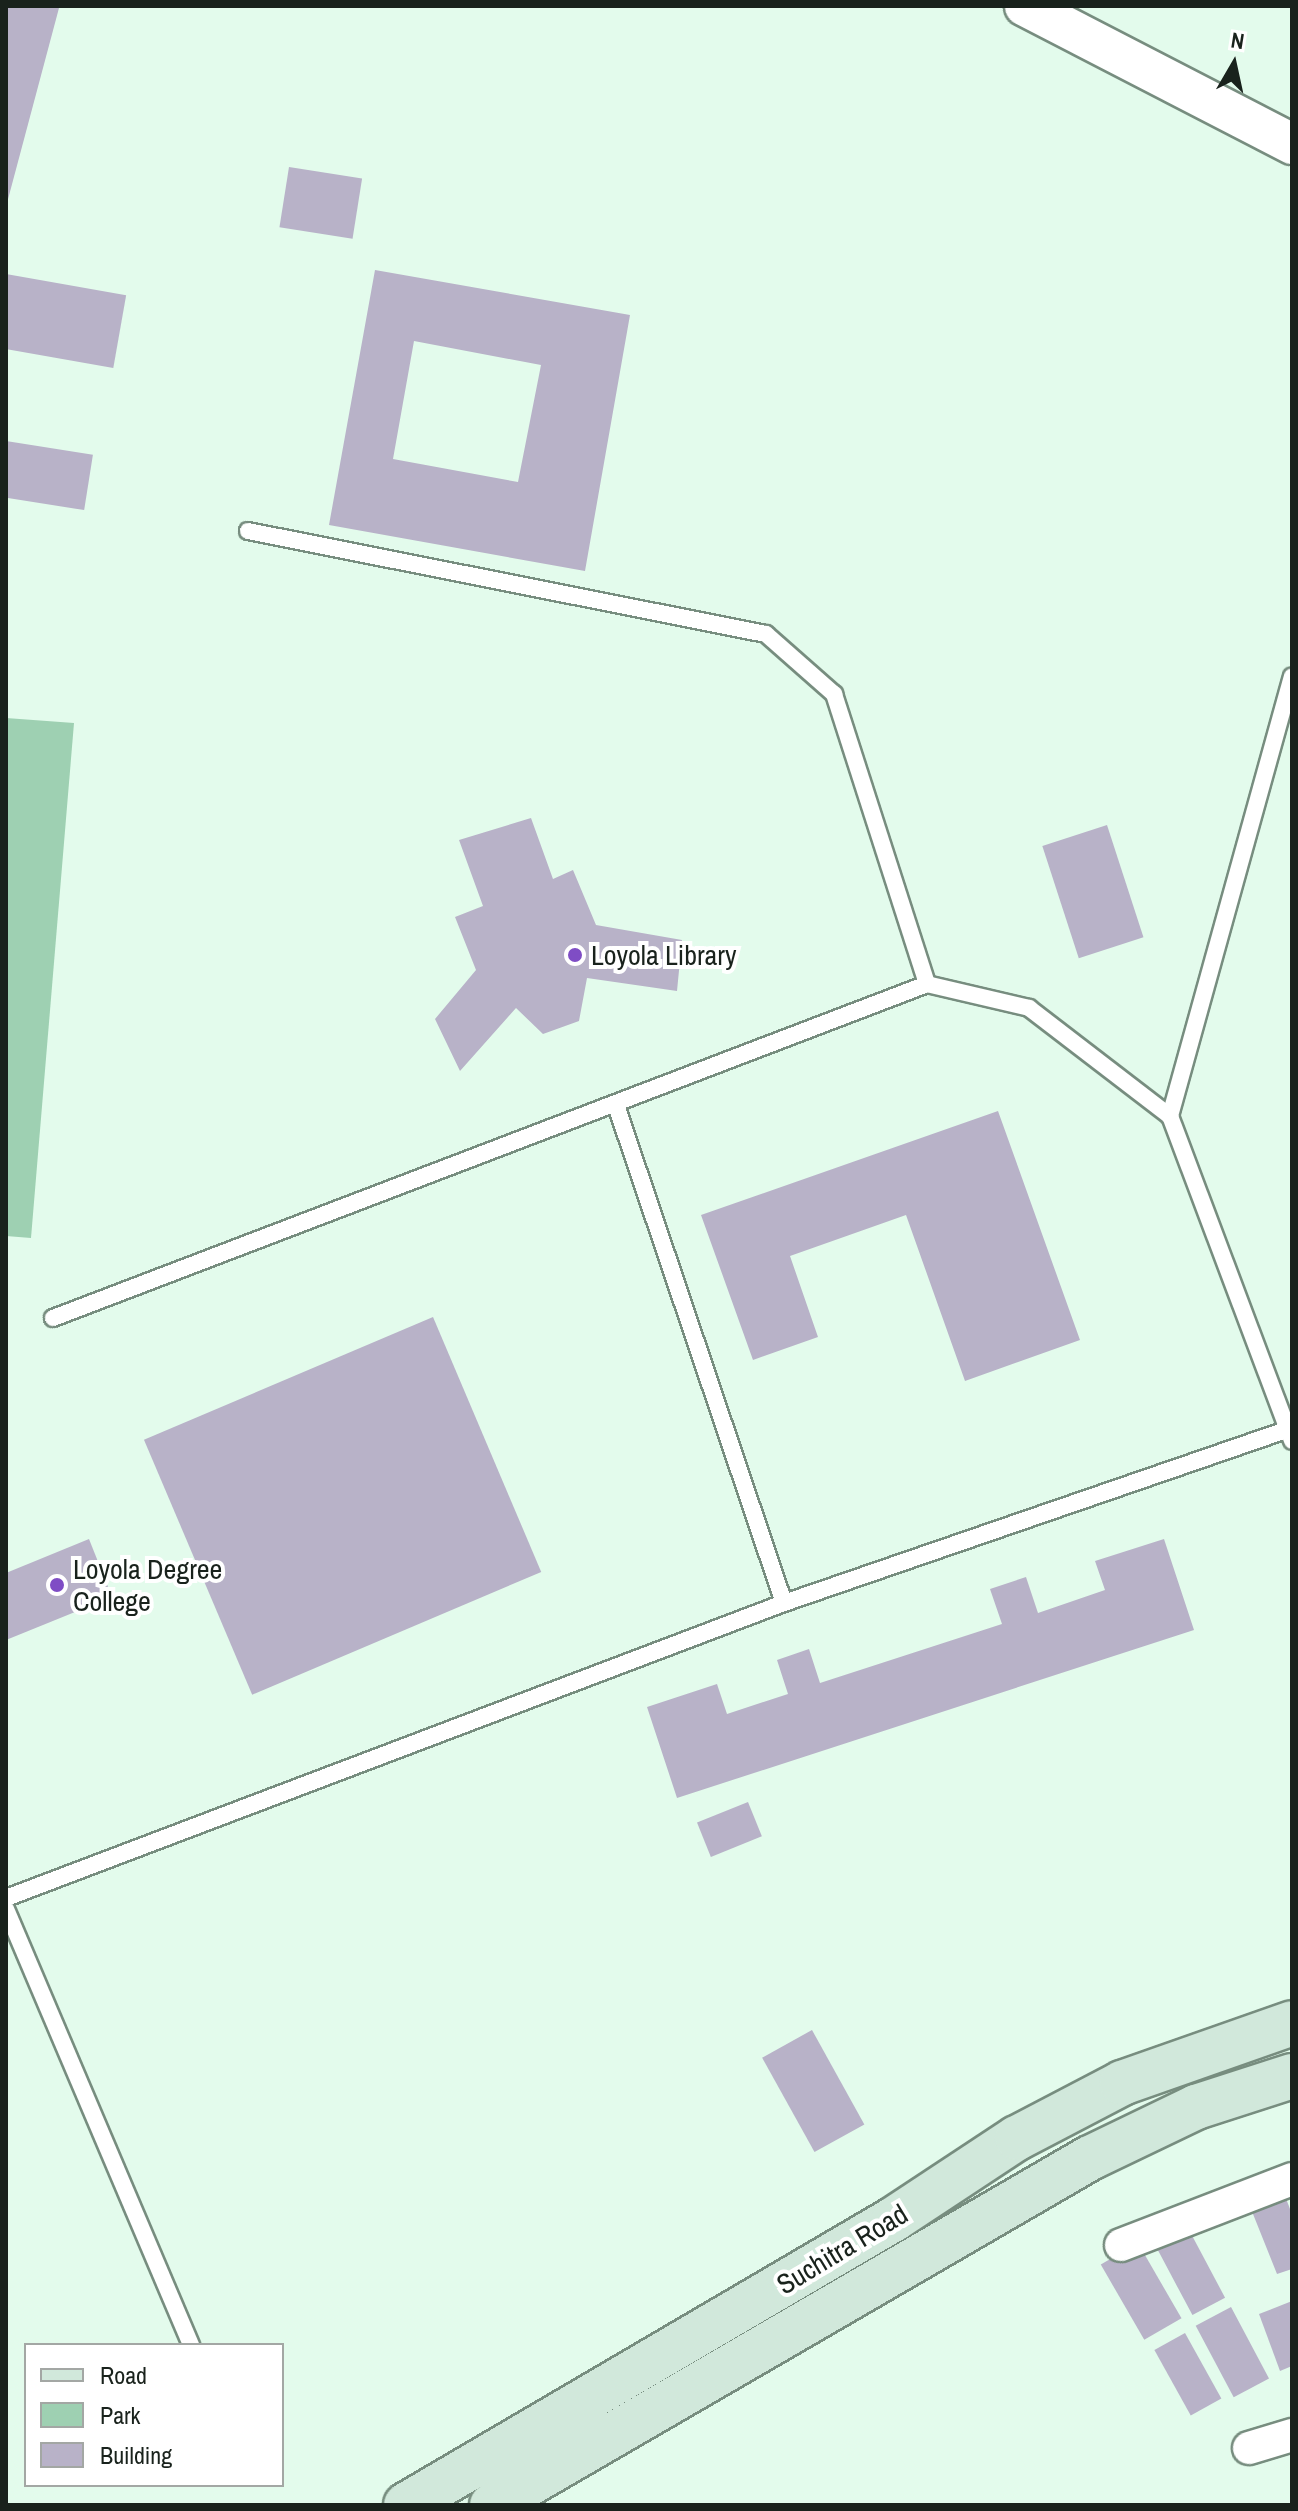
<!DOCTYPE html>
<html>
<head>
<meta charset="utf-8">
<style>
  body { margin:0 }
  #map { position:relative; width:1298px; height:2511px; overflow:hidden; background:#e3fbec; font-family:"Archivo Narrow",sans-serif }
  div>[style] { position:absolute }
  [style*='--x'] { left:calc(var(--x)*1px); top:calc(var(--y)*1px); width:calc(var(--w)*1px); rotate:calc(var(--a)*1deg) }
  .green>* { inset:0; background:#9ed0b2 }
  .building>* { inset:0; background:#b8b2c8; transform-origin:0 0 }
  .roads { filter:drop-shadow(2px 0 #778d7f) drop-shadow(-2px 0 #778d7f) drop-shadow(0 2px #778d7f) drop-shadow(0 -2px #778d7f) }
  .service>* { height:16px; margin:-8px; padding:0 8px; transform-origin:8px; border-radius:8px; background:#fff }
  .minor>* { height:32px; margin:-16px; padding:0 16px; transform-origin:16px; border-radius:16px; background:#fff }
  .tertiary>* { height:40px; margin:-20px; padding:0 20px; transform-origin:20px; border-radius:20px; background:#fff }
  .secondary>* { height:44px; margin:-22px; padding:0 22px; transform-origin:22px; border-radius:22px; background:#d1e8db }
  .dots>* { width:22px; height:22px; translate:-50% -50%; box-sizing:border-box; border:4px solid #fff; border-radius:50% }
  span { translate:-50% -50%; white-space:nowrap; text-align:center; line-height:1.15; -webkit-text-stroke:8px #fff; paint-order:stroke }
  .poi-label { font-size:28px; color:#19221c }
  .left { translate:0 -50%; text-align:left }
  .street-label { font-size:28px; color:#19221c }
  .frame { position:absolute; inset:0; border:8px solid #19221c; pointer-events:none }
  .legend { position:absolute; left:24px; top:2343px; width:260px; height:144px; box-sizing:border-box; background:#fff; border:2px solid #a3a7a4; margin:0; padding:10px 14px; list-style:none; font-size:24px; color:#19221c }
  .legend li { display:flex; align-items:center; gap:16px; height:40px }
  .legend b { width:40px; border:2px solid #a3a7a4 }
  .north { position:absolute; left:1194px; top:24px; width:80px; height:80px; -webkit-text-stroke:6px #fff; paint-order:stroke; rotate:9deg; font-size:22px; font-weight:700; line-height:32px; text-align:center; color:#19221c }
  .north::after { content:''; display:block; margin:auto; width:28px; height:36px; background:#19221c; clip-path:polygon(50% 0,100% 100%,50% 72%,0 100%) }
</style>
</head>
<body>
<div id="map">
  <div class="green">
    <i style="clip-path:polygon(6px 718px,74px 723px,31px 1238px,6px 1236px)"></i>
  </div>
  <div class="building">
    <i style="clip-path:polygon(6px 6px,59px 8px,7px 203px,6px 203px)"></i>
    <i style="left:289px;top:167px;width:74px;height:61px;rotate:9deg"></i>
    <i style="clip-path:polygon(evenodd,375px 270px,630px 315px,585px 571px,329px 525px,375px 270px,414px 341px,541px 365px,518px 482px,393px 459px,414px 341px)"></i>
    <i style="left:6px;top:274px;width:122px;height:74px;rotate:10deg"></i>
    <i style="left:6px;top:441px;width:88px;height:56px;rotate:9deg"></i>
    <i style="clip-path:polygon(531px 818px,553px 879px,573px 870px,596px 925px,682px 940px,677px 991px,587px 978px,579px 1021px,543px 1034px,516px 1008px,460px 1071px,435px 1019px,476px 970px,455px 917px,483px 906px,459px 840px)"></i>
    <i style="left:1107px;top:825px;width:118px;height:68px;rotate:72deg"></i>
    <i style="clip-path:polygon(998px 1111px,1080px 1340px,965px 1381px,906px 1215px,790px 1256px,818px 1337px,753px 1360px,701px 1215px)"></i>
    <i style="left:433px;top:1317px;width:277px;height:314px;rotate:67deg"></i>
    <i style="clip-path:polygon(89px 1539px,112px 1597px,6px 1640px,6px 1573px)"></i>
    <i style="clip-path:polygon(1164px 1539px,1194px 1630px,677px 1798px,647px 1707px,717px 1684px,727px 1714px,788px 1694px,777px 1660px,809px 1649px,820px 1683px,1002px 1624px,990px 1589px,1026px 1577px,1038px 1613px,1105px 1590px,1095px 1561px)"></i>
    <i style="left:748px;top:1802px;width:37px;height:55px;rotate:68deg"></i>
    <i style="left:812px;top:2030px;width:108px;height:57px;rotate:61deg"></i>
    <i style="clip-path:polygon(1283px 2191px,1292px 2214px,1292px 2269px,1277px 2274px,1249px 2204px)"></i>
    <i style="left:1188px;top:2228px;width:79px;height:37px;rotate:62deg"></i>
    <i style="left:1138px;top:2243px;width:87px;height:43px;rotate:60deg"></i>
    <i style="clip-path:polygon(1292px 2301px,1292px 2366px,1280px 2371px,1259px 2314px)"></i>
    <i style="left:1231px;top:2307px;width:81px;height:40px;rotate:62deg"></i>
    <i style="left:1185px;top:2333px;width:75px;height:35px;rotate:61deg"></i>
  </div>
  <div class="roads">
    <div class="service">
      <i style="--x:248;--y:531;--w:528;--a:11.25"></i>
      <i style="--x:766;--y:634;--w:91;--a:41.4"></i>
      <i style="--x:834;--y:694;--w:305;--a:72.2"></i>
      <i style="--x:617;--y:1108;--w:522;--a:71.36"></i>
      <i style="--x:1170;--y:1116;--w:456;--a:-74.5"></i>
      <i style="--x:53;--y:1318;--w:936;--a:-20.91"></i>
      <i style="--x:927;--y:984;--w:105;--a:13.2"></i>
      <i style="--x:1029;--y:1008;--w:178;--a:37.5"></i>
      <i style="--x:1170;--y:1116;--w:347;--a:69.4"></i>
      <i style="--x:6;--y:1898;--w:832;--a:-20.77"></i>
      <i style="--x:784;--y:1603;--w:537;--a:-19.01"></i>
      <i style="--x:6;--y:1909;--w:474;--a:67"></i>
    </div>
    <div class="minor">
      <i style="--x:1121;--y:2245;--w:183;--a:-21.1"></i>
      <i style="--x:1249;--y:2448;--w:45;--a:-16.8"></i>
    </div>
    <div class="tertiary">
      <i style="--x:1025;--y:6;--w:301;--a:27.3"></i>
    </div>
    <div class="secondary">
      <i style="--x:406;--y:2505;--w:566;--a:-30.37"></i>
      <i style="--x:894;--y:2219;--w:147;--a:-33.4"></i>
      <i style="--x:1017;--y:2138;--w:119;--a:-27.6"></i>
      <i style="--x:1122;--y:2083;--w:180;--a:-19.4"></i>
      <i style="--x:492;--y:2505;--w:691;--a:-30.13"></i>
      <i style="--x:1090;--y:2158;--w:118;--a:-25.7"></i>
      <i style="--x:1196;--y:2107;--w:101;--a:-17.9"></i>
    </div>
  </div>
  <div class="dots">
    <i style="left:575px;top:955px;background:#7f4dc5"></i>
    <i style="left:57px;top:1585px;background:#7f4dc5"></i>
  </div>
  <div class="poi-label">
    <span class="left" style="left:591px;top:955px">Loyola Library</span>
    <span class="left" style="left:73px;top:1585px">Loyola Degree<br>College</span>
  </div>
  <div class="street-label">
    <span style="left:842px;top:2249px;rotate:-31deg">Suchitra Road</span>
  </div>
  <div class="frame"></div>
  <ul class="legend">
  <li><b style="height:10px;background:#d1e8db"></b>Road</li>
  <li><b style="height:22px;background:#9ed0b2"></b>Park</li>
  <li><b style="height:22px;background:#b8b2c8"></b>Building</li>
  </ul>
  <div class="north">N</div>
</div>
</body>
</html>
